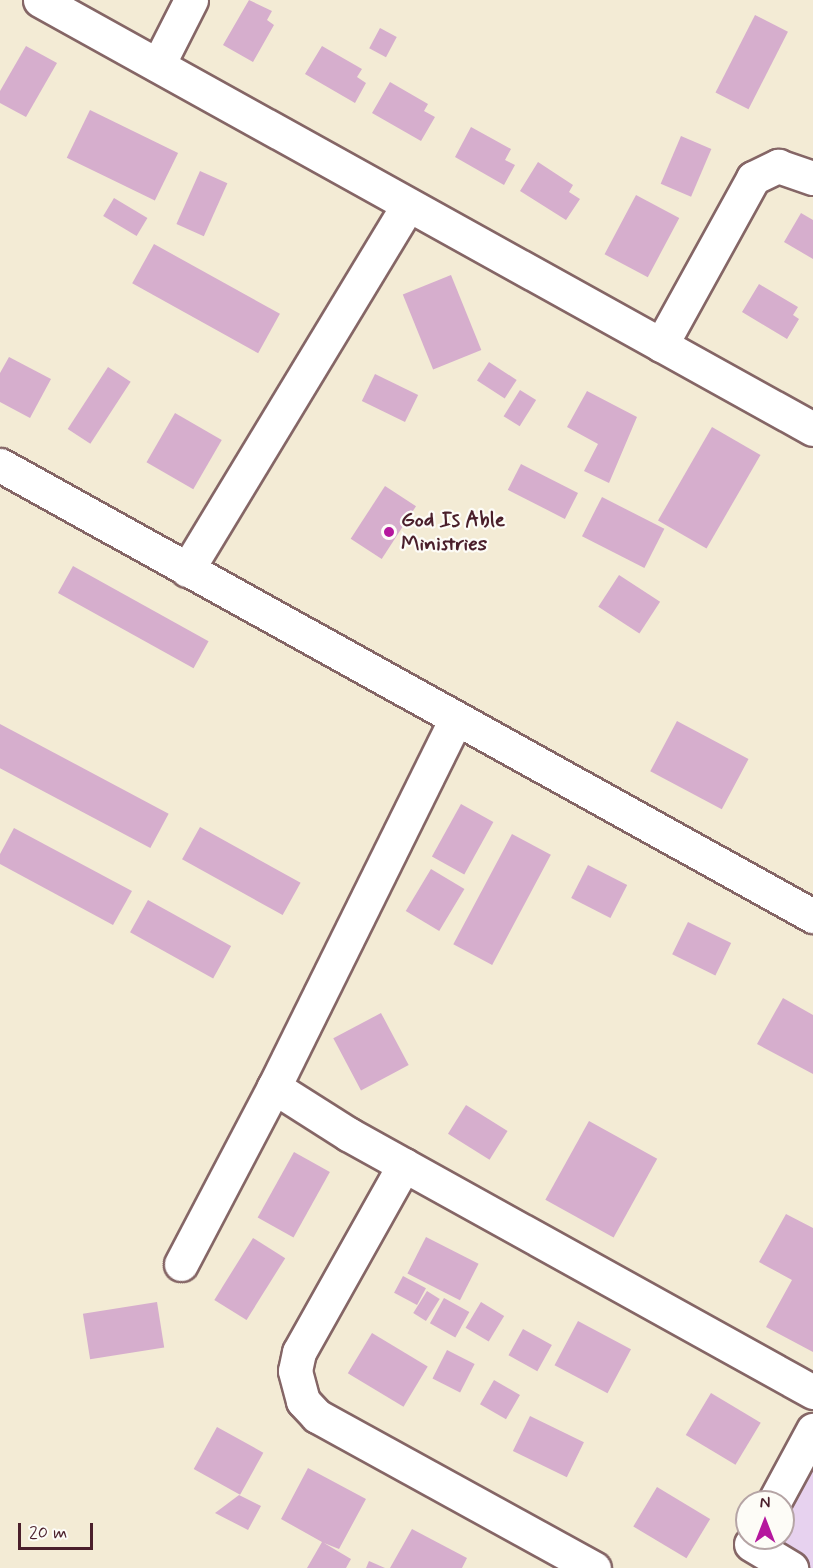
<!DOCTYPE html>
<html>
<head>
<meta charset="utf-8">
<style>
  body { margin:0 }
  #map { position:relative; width:813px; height:1568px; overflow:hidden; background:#f3ebd5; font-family:Mynerve,sans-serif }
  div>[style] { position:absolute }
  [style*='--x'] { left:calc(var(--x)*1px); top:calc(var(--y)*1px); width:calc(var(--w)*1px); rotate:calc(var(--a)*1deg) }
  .built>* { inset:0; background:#e7d2ef }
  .building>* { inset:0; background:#d6aecd; transform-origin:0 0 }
  .roads { filter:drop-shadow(2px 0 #856666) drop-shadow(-2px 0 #856666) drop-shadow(0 2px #856666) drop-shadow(0 -2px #856666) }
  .minor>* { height:33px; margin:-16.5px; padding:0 16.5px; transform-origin:16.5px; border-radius:16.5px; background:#fff }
  .dots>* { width:16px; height:16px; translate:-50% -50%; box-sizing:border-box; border:3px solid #fdfcf7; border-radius:50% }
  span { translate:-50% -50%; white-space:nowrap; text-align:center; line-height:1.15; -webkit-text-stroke:4.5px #fdfcf7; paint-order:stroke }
  .poi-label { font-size:21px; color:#4a1f2b; font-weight:700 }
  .left { translate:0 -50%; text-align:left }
  .north { position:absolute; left:735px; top:1490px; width:60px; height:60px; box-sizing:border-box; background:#fdfcf7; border:2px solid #b5a4a5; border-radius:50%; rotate:0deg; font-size:16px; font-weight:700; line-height:24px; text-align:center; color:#4a1f2b }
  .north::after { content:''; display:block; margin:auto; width:21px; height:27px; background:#b5179e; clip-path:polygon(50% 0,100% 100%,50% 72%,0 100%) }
  .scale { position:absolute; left:18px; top:1523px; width:75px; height:27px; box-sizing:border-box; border:3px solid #4a1f2b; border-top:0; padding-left:8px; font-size:18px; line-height:21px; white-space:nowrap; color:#4a1f2b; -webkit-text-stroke:4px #fdfcf7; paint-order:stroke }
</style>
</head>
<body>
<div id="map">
  <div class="built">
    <i style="clip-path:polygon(813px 1430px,813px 1568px,791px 1568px,754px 1538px,783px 1538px,783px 1502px)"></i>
  </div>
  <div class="building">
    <i style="clip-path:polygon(249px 0,272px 11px,267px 20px,274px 25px,253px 62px,223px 45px)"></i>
    <i style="left:755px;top:15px;width:37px;height:87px;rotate:27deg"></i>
    <i style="left:380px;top:28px;width:19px;height:23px;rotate:28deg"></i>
    <i style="clip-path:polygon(26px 46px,57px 63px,26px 117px,0 103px,0 91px)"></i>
    <i style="clip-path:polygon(322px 46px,362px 69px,357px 77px,366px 83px,355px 103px,305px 74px)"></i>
    <i style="clip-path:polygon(390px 82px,428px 104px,424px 111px,435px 117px,421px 141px,372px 113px)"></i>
    <i style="left:90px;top:110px;width:98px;height:53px;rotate:26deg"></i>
    <i style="clip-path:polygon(471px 127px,511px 149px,505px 160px,515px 165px,504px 185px,455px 157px)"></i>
    <i style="left:681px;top:136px;width:33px;height:52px;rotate:23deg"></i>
    <i style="clip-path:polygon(538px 162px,573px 185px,569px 192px,580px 199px,566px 220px,520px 191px)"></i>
    <i style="left:200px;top:171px;width:30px;height:58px;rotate:24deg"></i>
    <i style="left:636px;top:195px;width:49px;height:67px;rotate:28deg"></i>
    <i style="left:114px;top:198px;width:39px;height:21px;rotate:31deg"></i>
    <i style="clip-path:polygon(801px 213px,813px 220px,813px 259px,784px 242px)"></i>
    <i style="left:154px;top:244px;width:144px;height:45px;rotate:29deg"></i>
    <i style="left:451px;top:275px;width:81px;height:52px;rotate:68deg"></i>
    <i style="clip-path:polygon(759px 284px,798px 307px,793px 315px,799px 319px,787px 339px,742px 312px)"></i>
    <i style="clip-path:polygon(9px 357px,51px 379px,30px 418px,0 402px,0 373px)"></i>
    <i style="left:489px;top:362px;width:33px;height:22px;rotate:33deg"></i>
    <i style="left:108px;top:367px;width:27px;height:74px;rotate:33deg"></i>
    <i style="left:375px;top:374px;width:48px;height:30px;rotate:26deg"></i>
    <i style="left:520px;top:390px;width:19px;height:31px;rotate:32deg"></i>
    <i style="clip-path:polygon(587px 391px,637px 417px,609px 483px,584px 471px,598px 444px,567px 427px)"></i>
    <i style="left:175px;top:413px;width:54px;height:57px;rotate:30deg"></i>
    <i style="left:712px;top:427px;width:56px;height:108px;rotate:30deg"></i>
    <i style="left:521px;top:464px;width:64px;height:29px;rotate:27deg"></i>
    <i style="left:385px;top:486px;width:37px;height:63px;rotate:33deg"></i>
    <i style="left:602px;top:497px;width:70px;height:44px;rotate:27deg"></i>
    <i style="left:73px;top:566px;width:155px;height:31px;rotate:29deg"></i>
    <i style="left:619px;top:575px;width:49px;height:38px;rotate:33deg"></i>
    <i style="left:677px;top:721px;width:81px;height:57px;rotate:28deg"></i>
    <i style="left:0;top:724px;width:191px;height:39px;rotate:28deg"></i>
    <i style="left:461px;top:804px;width:37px;height:60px;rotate:29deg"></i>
    <i style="left:200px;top:827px;width:115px;height:37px;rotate:29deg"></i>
    <i style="clip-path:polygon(14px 828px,132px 891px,113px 925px,0 864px,0 854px)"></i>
    <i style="left:512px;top:834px;width:44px;height:125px;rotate:28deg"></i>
    <i style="left:588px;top:865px;width:44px;height:37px;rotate:27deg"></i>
    <i style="left:431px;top:869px;width:39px;height:49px;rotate:31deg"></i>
    <i style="left:148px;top:900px;width:95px;height:37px;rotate:29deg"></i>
    <i style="left:688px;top:922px;width:48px;height:36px;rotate:26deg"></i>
    <i style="clip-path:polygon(783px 998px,813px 1015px,813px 1074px,757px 1044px)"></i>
    <i style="left:381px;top:1013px;width:59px;height:54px;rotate:62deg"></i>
    <i style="left:466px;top:1105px;width:49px;height:34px;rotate:32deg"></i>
    <i style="left:589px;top:1121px;width:78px;height:90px;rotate:29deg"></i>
    <i style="left:294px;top:1152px;width:41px;height:75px;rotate:29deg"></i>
    <i style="clip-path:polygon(786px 1214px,813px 1228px,813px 1352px,766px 1327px,792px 1280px,759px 1262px)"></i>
    <i style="left:426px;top:1237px;width:59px;height:41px;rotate:27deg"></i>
    <i style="left:253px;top:1238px;width:38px;height:73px;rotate:32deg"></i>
    <i style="left:403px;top:1276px;width:26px;height:19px;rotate:28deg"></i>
    <i style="left:427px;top:1291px;width:15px;height:26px;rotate:32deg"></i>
    <i style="left:444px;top:1298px;width:29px;height:29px;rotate:29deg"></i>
    <i style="left:157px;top:1302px;width:46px;height:75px;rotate:81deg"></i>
    <i style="left:481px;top:1302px;width:27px;height:30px;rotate:31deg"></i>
    <i style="left:578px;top:1321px;width:60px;height:50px;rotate:28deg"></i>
    <i style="left:523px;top:1329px;width:33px;height:30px;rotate:29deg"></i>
    <i style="left:372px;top:1333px;width:65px;height:47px;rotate:31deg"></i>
    <i style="left:447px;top:1350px;width:31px;height:32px;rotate:27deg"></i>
    <i style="left:494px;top:1380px;width:30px;height:28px;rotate:30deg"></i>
    <i style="left:711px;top:1393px;width:58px;height:49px;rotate:31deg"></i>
    <i style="left:530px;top:1416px;width:60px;height:39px;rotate:26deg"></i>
    <i style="left:217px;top:1427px;width:53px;height:48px;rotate:29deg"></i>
    <i style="clip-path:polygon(308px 1468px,366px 1499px,339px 1549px,324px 1543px,351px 1559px,346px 1568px,307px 1568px,322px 1542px,281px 1519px)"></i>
    <i style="left:657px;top:1487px;width:62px;height:46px;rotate:31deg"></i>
    <i style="clip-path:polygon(239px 1495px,261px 1506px,248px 1530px,215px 1513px)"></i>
    <i style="clip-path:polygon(412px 1529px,467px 1558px,462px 1568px,390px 1568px)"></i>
    <i style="clip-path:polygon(369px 1561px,385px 1568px,366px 1568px)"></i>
  </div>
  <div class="roads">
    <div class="minor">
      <i style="--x:40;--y:0;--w:884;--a:29.03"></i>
      <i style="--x:158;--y:65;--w:73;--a:-63.1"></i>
      <i style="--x:661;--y:345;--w:191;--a:-61.1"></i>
      <i style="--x:753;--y:178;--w:28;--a:-26"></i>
      <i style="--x:778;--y:166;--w:37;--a:19"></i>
      <i style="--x:0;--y:465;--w:930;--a:29.02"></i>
      <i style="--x:187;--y:570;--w:424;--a:-58.8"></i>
      <i style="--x:274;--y:1087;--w:88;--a:32.4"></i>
      <i style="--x:348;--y:1134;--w:532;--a:29.02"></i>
      <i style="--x:404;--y:1165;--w:214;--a:119.3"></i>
      <i style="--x:299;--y:1352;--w:19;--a:102"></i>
      <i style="--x:295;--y:1371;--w:31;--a:75"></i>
      <i style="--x:303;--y:1401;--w:21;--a:47"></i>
      <i style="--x:317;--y:1416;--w:316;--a:28.8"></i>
      <i style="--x:181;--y:1264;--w:200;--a:-62.3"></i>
      <i style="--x:274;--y:1087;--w:409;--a:-63.7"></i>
      <i style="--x:774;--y:1502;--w:82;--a:-61.6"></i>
      <i style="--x:751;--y:1544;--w:47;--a:31"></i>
    </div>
  </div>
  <div class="dots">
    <i style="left:389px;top:532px;background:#b5179e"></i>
  </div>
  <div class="poi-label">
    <span class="left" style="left:401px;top:532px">God Is Able<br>Ministries</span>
  </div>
  <div class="north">N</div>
  <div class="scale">20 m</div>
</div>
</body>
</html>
